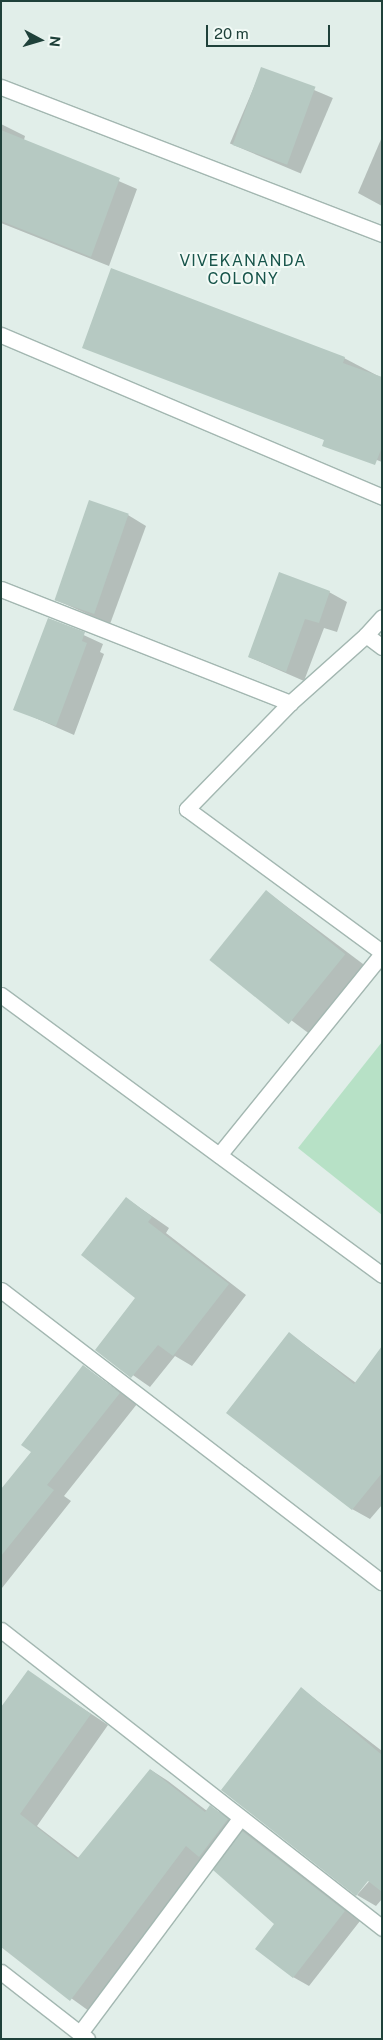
<!DOCTYPE html>
<html>
<head>
<meta charset="utf-8">
<style>
  body { margin:0 }
  #map { position:relative; width:383px; height:2040px; overflow:hidden; background:#e1eee9; font-family:"Public Sans",sans-serif }
  div>[style] { position:absolute }
  [style*='--x'] { left:calc(var(--x)*1px); top:calc(var(--y)*1px); width:calc(var(--w)*1px); rotate:calc(var(--a)*1deg) }
  .green>* { inset:0; background:#b7e1c6 }
  .shadow>* { inset:0; background:#0003; transform-origin:0 0 }
  .building>* { inset:0; background:#b6c9c2; transform-origin:0 0 }
  .roads { filter:drop-shadow(1px 0 #a3b7b1) drop-shadow(-1px 0 #a3b7b1) drop-shadow(0 1px #a3b7b1) drop-shadow(0 -1px #a3b7b1) }
  .minor>* { height:15px; margin:-7.5px; padding:0 7.5px; transform-origin:7.5px; border-radius:7.5px; background:#fff }
  span { translate:-50% -50%; white-space:nowrap; text-align:center; line-height:1.15; -webkit-text-stroke:4px #f2faf6; paint-order:stroke }
  .neighbourhood-label { font-size:16px; color:#18554b; letter-spacing:1px }
  .frame { position:absolute; inset:0; border:2px solid #1f413a; pointer-events:none }
  .north { position:absolute; left:15px; top:15px; width:50px; height:50px; -webkit-text-stroke:4px #f2faf6; paint-order:stroke; rotate:96deg; font-size:14px; font-weight:700; line-height:20px; text-align:center; color:#1f413a }
  .north::after { content:''; display:block; margin:auto; width:18px; height:22px; background:#1f413a; clip-path:polygon(50% 0,100% 100%,50% 72%,0 100%) }
  .scale { position:absolute; left:206px; top:25px; width:124px; height:22px; box-sizing:border-box; border:2px solid #1f413a; border-top:0; padding-left:6px; font-size:15px; line-height:18px; white-space:nowrap; color:#1f413a; -webkit-text-stroke:4px #f2faf6; paint-order:stroke }
</style>
</head>
<body>
<div id="map">
  <div class="green">
    <i style="clip-path:polygon(382px 1042px,382px 1215px,298px 1148px)"></i>
  </div>
  <div class="shadow">
    <i style="left:262px;top:68px;width:77px;height:82px;rotate:23deg"></i>
    <i style="clip-path:polygon(1px 124px,25px 136px,24px 140px,137px 189px,109px 266px,1px 223px)"></i>
    <i style="clip-path:polygon(382px 137px,382px 206px,358px 193px)"></i>
    <i style="clip-path:polygon(84px 347px,344px 358px,382px 378px,382px 462px)"></i>
    <i style="clip-path:polygon(128px 515px,146px 526px,110px 624px,56px 600px)"></i>
    <i style="clip-path:polygon(329px 592px,347px 602px,337px 632px,324px 628px,304px 681px,249px 657px)"></i>
    <i style="clip-path:polygon(49px 619px,103px 644px,100px 652px,104px 654px,74px 735px,15px 709px)"></i>
    <i style="left:266px;top:891px;width:126px;height:88px;rotate:37deg"></i>
    <i style="clip-path:polygon(126px 1198px,169px 1228px,166px 1233px,246px 1295px,192px 1366px,175px 1356px,150px 1387px,97px 1350px,136px 1298px)"></i>
    <i style="clip-path:polygon(289px 1333px,356px 1383px,382px 1348px,382px 1505px,370px 1519px,352px 1509px)"></i>
    <i style="clip-path:polygon(84px 1367px,137px 1404px,64px 1496px,71px 1501px,2px 1588px,1px 1491px,32px 1452px)"></i>
    <i style="clip-path:polygon(28px 1672px,108px 1725px,37px 1826px,80px 1859px,151px 1770px,168px 1781px,207px 1811px,210px 1807px,228px 1817px,360px 1921px,309px 1986px,293px 1977px,276px 1923px,203px 1858px,89px 2011px,28px 1967px,1px 1932px)"></i>
    <i style="clip-path:polygon(302px 1689px,382px 1751px,382px 1899px,376px 1906px,357px 1895px,373px 1877px)"></i>
  </div>
  <div class="building">
    <i style="left:261px;top:67px;width:58px;height:83px;rotate:20deg"></i>
    <i style="clip-path:polygon(1px 130px,120px 178px,91px 257px,1px 221px)"></i>
    <i style="clip-path:polygon(111px 268px,345px 357px,343px 363px,382px 377px,382px 447px,375px 465px,322px 446px,324px 440px,82px 348px)"></i>
    <i style="left:89px;top:500px;width:42px;height:106px;rotate:19deg"></i>
    <i style="clip-path:polygon(279px 572px,330px 591px,319px 623px,305px 619px,286px 672px,248px 657px)"></i>
    <i style="clip-path:polygon(48px 618px,85px 632px,82px 641px,87px 643px,56px 726px,13px 710px)"></i>
    <i style="left:266px;top:890px;width:102px;height:90px;rotate:39deg"></i>
    <i style="clip-path:polygon(126px 1197px,152px 1217px,148px 1222px,229px 1284px,173px 1356px,158px 1345px,131px 1378px,95px 1350px,135px 1298px,81px 1255px)"></i>
    <i style="clip-path:polygon(289px 1332px,354px 1384px,382px 1346px,382px 1473px,352px 1510px,226px 1413px)"></i>
    <i style="clip-path:polygon(83px 1365px,120px 1393px,47px 1485px,54px 1490px,1px 1556px,1px 1489px,31px 1452px,21px 1445px)"></i>
    <i style="clip-path:polygon(28px 1670px,91px 1714px,20px 1814px,77px 1859px,150px 1769px,205px 1812px,210px 1805px,228px 1819px,199px 1857px,186px 1846px,70px 2001px,1px 1947px,1px 1707px)"></i>
    <i style="clip-path:polygon(301px 1687px,382px 1755px,382px 1892px,368px 1881px,356px 1896px,221px 1790px)"></i>
    <i style="clip-path:polygon(242px 1831px,345px 1911px,293px 1978px,255px 1949px,274px 1924px,213px 1870px)"></i>
  </div>
  <div class="roads">
    <div class="minor">
      <i style="--x:1;--y:87;--w:408;--a:21.1"></i>
      <i style="--x:1;--y:335;--w:414;--a:23"></i>
      <i style="--x:1;--y:589;--w:311;--a:21.5"></i>
      <i style="--x:290;--y:703;--w:102;--a:-41.8"></i>
      <i style="--x:366;--y:635;--w:20;--a:37"></i>
      <i style="--x:366;--y:635;--w:24;--a:-48"></i>
      <i style="--x:290;--y:703;--w:148;--a:134.2"></i>
      <i style="--x:187;--y:809;--w:242;--a:36.3"></i>
      <i style="--x:1;--y:995;--w:473;--a:36.3"></i>
      <i style="--x:219;--y:1155;--w:259;--a:-51"></i>
      <i style="--x:1;--y:1290;--w:480;--a:37.5"></i>
      <i style="--x:1;--y:1630;--w:484;--a:38"></i>
      <i style="--x:1;--y:1972;--w:109;--a:37.9"></i>
      <i style="--x:80;--y:2033;--w:268;--a:-53.3"></i>
    </div>
  </div>
  <div class="neighbourhood-label">
    <span style="left:243px;top:270px">VIVEKANANDA<br>COLONY</span>
  </div>
  <div class="frame"></div>
  <div class="north">N</div>
  <div class="scale">20 m</div>
</div>
</body>
</html>
